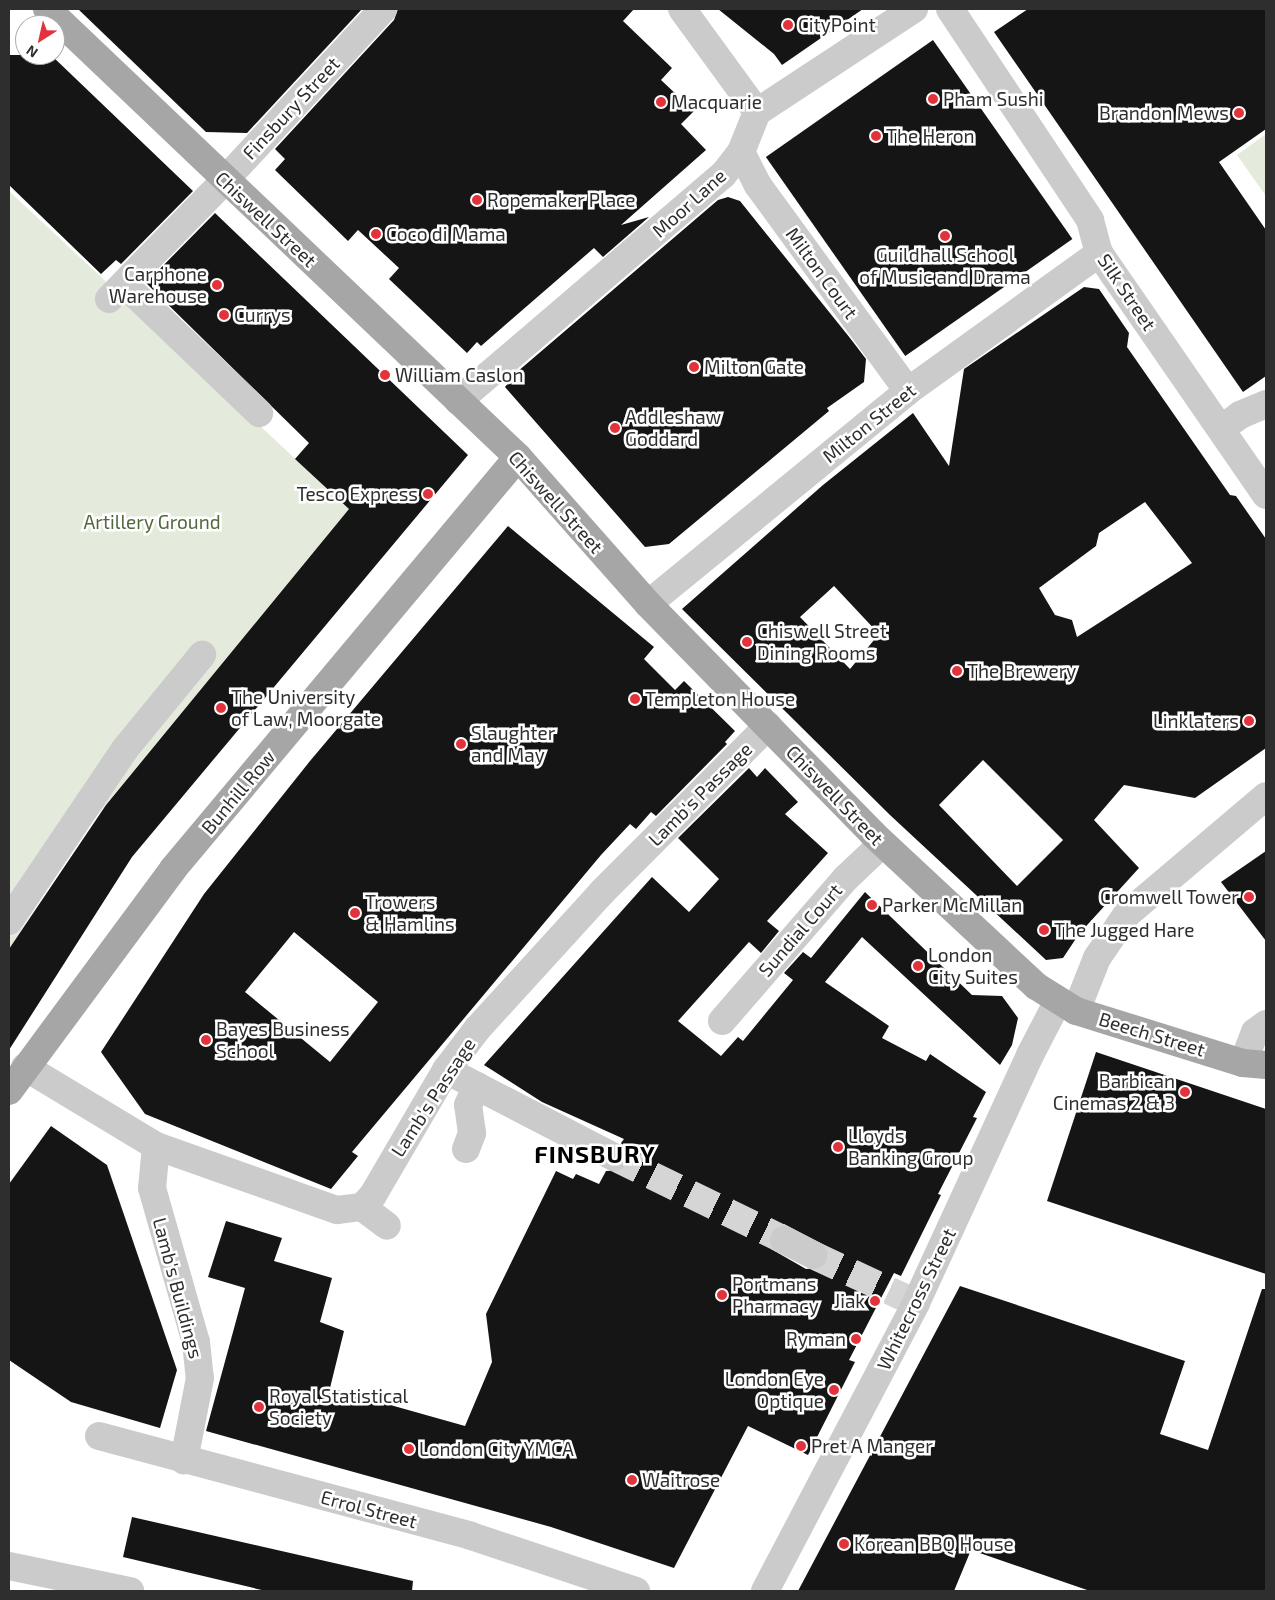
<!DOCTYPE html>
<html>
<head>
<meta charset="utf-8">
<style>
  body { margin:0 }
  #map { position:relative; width:1275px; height:1600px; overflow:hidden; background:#fff; font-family:"Exo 2",sans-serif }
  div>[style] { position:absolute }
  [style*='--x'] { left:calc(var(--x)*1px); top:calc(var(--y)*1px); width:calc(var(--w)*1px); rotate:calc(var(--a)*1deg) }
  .green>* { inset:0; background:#e4ebdc }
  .building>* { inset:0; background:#151515; transform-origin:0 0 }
  .minor-tunnel>* { height:28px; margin-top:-14px; transform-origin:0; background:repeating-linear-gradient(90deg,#d5d5d5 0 28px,transparent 0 42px) }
  .minor>* { height:28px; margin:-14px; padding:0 14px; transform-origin:14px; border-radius:14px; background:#cbcbcb }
  .major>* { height:28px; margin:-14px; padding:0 14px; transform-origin:14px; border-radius:14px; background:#a6a6a6 }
  .dots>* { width:14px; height:14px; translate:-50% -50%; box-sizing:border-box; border:2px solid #fff; border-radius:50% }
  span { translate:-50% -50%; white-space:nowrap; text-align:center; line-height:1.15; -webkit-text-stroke:5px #fff; paint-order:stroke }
  .poi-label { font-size:19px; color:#2e2e2e }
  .left { translate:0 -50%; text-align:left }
  .right { translate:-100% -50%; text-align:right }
  .street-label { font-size:19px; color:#2e2e2e }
  .park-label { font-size:19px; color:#50693c }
  .district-label { font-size:24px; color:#000; font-weight:700; letter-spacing:1px }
  .frame { position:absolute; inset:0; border:10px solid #2e2e2e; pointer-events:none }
  .north { position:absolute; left:15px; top:15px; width:50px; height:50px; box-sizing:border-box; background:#fff; border:1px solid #ababab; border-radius:50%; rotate:215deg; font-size:14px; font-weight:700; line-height:20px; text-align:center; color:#2e2e2e }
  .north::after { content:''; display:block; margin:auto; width:18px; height:22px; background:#e2323c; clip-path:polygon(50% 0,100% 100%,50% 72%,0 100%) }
</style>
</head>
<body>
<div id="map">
  <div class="green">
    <i style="clip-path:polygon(1266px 134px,1266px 196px,1237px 155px)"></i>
    <i style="clip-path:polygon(9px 191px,349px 509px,86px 829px,9px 949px)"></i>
  </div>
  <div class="building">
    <i style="clip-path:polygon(78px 9px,362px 9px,247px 133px,206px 132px)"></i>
    <i style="clip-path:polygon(398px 9px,634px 9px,623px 21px,672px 68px,661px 80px,694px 111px,681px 124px,706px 150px,621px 225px,649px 217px,603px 257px,594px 248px,481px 346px,477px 342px,467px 353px,389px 279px,399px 268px,358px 230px,348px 241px,275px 170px,285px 159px,275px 149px,394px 20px)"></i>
    <i style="clip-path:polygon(718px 9px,863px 9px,782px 65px,774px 54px)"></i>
    <i style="clip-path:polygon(1028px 9px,1266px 9px,1266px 129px,1219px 162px,1266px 230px,1266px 376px,1243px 392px,994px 32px)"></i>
    <i style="left:933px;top:40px;width:243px;height:204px;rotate:55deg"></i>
    <i style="clip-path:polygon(9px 55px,51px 55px,193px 191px,121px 264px,116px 260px,101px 274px,9px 185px)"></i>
    <i style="clip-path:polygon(728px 197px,740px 201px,850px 338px,866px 359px,864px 382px,827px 408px,829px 411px,669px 544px,645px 547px,505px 387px,517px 372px,718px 200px)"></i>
    <i style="clip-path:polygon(215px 213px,468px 455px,132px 857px,9px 1050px,9px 949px,106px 805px,349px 509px,295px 459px,309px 443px,146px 283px)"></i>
    <i style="clip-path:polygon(evenodd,1084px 287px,1099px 289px,1129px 333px,1127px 347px,1230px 495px,1236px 496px,1266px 539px,1266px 748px,1195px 798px,1124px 785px,1094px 820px,1139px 868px,1079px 934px,1063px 958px,1046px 960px,890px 815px,682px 609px,823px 485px,913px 413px,949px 466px,964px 369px,1084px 287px,1145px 502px,1192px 563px,1077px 637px,1072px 620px,1055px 615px,1039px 588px,1096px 546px,1099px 533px,1145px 502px,1084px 287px,834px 586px,879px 634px,850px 669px,800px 617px,834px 586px,1084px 287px,983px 760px,1063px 840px,1017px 886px,939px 805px,983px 760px)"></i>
    <i style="clip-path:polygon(evenodd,508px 526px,654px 647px,644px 659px,675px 690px,684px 681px,735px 731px,725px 742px,727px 744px,656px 816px,651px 812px,636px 829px,630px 824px,601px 855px,352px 1152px,358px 1156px,331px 1189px,145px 1114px,101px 1052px,204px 894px,310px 761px,508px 526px,294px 932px,378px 1002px,330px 1062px,245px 992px,294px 932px)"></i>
    <i style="clip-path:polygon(evenodd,749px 768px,757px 777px,765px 768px,798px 802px,785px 814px,828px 853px,767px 921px,779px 931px,761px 953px,749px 942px,678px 1021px,721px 1056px,738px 1037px,743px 1041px,793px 980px,784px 973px,803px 952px,811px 958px,865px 892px,972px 995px,1002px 996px,1018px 1018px,1012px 1045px,1000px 1065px,862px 937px,825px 982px,889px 1026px,882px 1038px,926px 1061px,930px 1054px,986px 1092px,973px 1117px,977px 1118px,938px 1194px,941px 1195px,901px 1276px,894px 1273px,849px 1360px,855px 1362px,808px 1455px,748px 1426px,674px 1568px,551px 1527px,206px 1431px,245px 1288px,208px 1277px,226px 1221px,282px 1238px,274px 1261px,332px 1278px,320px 1322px,344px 1331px,330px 1388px,465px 1426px,492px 1362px,486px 1314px,556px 1171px,573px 1179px,576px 1174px,599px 1184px,606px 1171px,623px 1170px,630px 1157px,621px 1143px,624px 1139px,542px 1102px,484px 1065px,652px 877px,689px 912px,719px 879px,678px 838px,749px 768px,784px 1224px,826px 1246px,829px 1255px,822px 1268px,806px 1269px,771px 1249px,770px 1233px,784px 1224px)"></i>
    <i style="clip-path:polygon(1266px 851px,1266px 941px,1221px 882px)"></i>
    <i style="clip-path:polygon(1096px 1052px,1266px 1109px,1266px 1274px,1047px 1201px)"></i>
    <i style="clip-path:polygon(51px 1126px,107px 1165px,177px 1370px,160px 1428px,71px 1402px,9px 1360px,9px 1184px)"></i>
    <i style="clip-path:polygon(960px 1286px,1185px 1361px,1160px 1434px,1208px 1450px,1262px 1289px,1266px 1289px,1266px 1591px,1090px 1591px,971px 1550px,954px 1591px,798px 1591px)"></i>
    <i style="clip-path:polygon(132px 1517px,413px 1581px,412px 1591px,266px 1591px,123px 1557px)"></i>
  </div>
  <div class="minor-tunnel">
    <i style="--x:614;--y:1157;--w:189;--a:26"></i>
    <i style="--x:813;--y:1255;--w:114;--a:25"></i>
  </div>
  <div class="minor">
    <i style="--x:682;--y:9;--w:127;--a:53.9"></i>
    <i style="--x:950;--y:9;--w:253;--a:56.4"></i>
    <i style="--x:1090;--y:220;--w:34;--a:75"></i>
    <i style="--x:1099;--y:253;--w:294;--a:55.4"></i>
    <i style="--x:741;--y:152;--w:36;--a:63"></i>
    <i style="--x:757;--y:184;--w:256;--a:53.9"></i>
    <i style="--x:124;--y:284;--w:187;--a:43.7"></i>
    <i style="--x:109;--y:299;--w:165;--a:-45.7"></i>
    <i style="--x:224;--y:181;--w:234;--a:-47.2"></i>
    <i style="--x:458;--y:401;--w:348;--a:-40.5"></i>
    <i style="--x:723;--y:175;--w:29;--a:-52"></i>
    <i style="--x:741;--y:152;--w:43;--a:-68.2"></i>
    <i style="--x:757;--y:112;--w:188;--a:-33.3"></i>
    <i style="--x:1221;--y:429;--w:24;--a:-36"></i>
    <i style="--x:1240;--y:415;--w:28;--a:-23"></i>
    <i style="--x:648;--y:604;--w:336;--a:-39.3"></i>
    <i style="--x:908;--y:391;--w:236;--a:-35.8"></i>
    <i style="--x:9;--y:921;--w:207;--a:-56"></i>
    <i style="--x:125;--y:749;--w:122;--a:-50.7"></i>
    <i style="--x:1076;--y:1011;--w:57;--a:-68.4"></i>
    <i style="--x:1097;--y:958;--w:53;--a:-55.7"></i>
    <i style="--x:1127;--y:914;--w:182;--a:-40.3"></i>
    <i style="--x:722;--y:1021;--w:189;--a:-49.1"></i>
    <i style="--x:846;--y:878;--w:50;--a:-43.4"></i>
    <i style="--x:1243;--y:1063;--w:33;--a:-69"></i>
    <i style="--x:1255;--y:1032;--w:14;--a:-36"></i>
    <i style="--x:25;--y:1067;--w:153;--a:31.1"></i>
    <i style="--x:156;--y:1146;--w:192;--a:19.5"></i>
    <i style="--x:337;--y:1210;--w:25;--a:-7"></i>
    <i style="--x:362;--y:1207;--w:16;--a:-47"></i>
    <i style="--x:373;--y:1195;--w:145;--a:-59.7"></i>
    <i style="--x:446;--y:1070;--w:53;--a:-52.7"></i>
    <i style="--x:478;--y:1028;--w:184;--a:-47.6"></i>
    <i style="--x:602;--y:892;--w:235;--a:-45"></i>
    <i style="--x:446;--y:1070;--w:189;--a:27.4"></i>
    <i style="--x:156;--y:1146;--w:42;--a:95.4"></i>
    <i style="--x:152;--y:1188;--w:160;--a:74.1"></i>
    <i style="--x:196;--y:1342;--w:36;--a:84"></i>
    <i style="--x:200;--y:1378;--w:84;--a:101"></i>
    <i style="--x:466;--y:1149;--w:17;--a:-69"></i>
    <i style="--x:472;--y:1133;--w:28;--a:-98"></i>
    <i style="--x:468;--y:1105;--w:21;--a:-65"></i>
    <i style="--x:362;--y:1207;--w:31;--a:37"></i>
    <i style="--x:784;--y:1240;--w:33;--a:27"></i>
    <i style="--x:99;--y:1436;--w:385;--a:15"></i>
    <i style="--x:471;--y:1536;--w:174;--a:18.4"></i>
    <i style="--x:9;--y:1566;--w:124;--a:11.7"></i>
    <i style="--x:765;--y:1591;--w:325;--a:-62.3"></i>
    <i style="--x:916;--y:1303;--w:273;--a:-65.3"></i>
    <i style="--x:1030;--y:1055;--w:61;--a:-62.6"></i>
  </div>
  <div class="major">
    <i style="--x:47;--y:9;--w:650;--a:43.57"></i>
    <i style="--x:518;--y:457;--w:196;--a:48.5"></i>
    <i style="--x:648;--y:604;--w:322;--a:45.6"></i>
    <i style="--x:873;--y:834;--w:223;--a:43"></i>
    <i style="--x:1036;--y:986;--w:47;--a:32"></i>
    <i style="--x:1076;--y:1011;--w:175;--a:17.3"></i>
    <i style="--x:1243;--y:1063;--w:23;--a:5"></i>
    <i style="--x:9;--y:1091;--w:276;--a:-53.5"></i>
    <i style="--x:173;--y:869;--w:537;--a:-50.06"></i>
  </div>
  <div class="dots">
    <i style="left:788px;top:25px;background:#e2323c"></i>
    <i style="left:933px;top:99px;background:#e2323c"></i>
    <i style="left:661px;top:102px;background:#e2323c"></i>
    <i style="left:1239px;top:113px;background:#e2323c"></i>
    <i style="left:876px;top:136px;background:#e2323c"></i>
    <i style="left:477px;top:200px;background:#e2323c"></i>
    <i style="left:376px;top:234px;background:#e2323c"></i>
    <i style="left:945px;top:236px;background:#e2323c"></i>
    <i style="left:217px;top:285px;background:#e2323c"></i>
    <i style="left:224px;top:315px;background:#e2323c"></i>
    <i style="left:694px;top:367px;background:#e2323c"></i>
    <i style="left:385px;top:375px;background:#e2323c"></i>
    <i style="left:615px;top:428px;background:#e2323c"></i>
    <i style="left:428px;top:494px;background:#e2323c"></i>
    <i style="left:747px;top:642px;background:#e2323c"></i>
    <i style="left:957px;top:671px;background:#e2323c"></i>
    <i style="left:635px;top:699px;background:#e2323c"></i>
    <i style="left:221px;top:708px;background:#e2323c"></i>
    <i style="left:1249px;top:721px;background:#e2323c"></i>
    <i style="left:461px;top:744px;background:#e2323c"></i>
    <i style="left:1249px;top:897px;background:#e2323c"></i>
    <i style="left:872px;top:905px;background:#e2323c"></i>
    <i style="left:355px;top:913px;background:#e2323c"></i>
    <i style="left:1044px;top:930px;background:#e2323c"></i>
    <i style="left:918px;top:966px;background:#e2323c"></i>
    <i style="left:206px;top:1040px;background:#e2323c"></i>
    <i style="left:1185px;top:1092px;background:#e2323c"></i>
    <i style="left:838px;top:1147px;background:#e2323c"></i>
    <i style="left:722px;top:1295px;background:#e2323c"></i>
    <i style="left:875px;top:1301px;background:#e2323c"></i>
    <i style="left:856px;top:1339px;background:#e2323c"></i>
    <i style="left:834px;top:1390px;background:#e2323c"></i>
    <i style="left:259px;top:1407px;background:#e2323c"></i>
    <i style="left:801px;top:1446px;background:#e2323c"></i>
    <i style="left:409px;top:1449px;background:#e2323c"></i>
    <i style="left:632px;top:1480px;background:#e2323c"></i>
    <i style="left:844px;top:1544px;background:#e2323c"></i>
  </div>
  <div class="poi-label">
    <span class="left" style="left:798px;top:25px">CityPoint</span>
    <span class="left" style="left:943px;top:99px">Pham Sushi</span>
    <span class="left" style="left:671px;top:102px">Macquarie</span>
    <span class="right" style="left:1229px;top:113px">Brandon Mews</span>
    <span class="left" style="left:886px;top:136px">The Heron</span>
    <span class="left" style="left:487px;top:200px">Ropemaker Place</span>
    <span class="left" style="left:386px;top:234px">Coco di Mama</span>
    <span style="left:945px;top:266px">Guildhall School<br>of Music and Drama</span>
    <span class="right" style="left:207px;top:285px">Carphone<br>Warehouse</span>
    <span class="left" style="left:234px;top:315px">Currys</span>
    <span class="left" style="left:704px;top:367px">Milton Gate</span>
    <span class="left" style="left:395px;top:375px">William Caslon</span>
    <span class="left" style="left:625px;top:428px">Addleshaw<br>Goddard</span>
    <span class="right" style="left:418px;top:494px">Tesco Express</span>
    <span class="left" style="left:757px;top:642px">Chiswell Street<br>Dining Rooms</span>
    <span class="left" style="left:967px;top:671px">The Brewery</span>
    <span class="left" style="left:231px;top:708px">The University<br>of Law, Moorgate</span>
    <span class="left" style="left:645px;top:699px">Templeton House</span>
    <span class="right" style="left:1239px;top:721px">Linklaters</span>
    <span class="left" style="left:471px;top:744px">Slaughter<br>and May</span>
    <span class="right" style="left:1239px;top:897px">Cromwell Tower</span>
    <span class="left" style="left:365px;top:913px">Trowers<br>&amp; Hamlins</span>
    <span class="left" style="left:882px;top:905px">Parker McMillan</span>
    <span class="left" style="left:1054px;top:930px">The Jugged Hare</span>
    <span class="left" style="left:928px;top:966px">London<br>City Suites</span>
    <span class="left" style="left:216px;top:1040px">Bayes Business<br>School</span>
    <span class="right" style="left:1175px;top:1092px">Barbican<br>Cinemas 2 &amp; 3</span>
    <span class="left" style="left:848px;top:1147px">Lloyds<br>Banking Group</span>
    <span class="left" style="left:732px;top:1295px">Portmans<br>Pharmacy</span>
    <span class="right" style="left:865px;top:1301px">Jiak</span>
    <span class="right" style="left:846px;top:1339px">Ryman</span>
    <span class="right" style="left:824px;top:1390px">London Eye<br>Optique</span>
    <span class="left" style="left:269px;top:1407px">Royal Statistical<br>Society</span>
    <span class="left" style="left:811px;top:1446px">Pret A Manger</span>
    <span class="left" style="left:419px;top:1449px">London City YMCA</span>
    <span class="left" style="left:642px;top:1480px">Waitrose</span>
    <span class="left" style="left:854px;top:1544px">Korean BBQ House</span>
  </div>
  <div class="street-label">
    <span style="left:291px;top:108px;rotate:-47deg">Finsbury Street</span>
    <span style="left:689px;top:203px;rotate:-42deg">Moor Lane</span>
    <span style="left:266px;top:219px;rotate:43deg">Chiswell Street</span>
    <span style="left:822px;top:273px;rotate:54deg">Milton Court</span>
    <span style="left:1127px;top:292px;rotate:56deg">Silk Street</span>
    <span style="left:869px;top:423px;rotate:-39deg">Milton Street</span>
    <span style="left:556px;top:502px;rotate:48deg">Chiswell Street</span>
    <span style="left:238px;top:792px;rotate:-50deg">Bunhill Row</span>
    <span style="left:700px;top:794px;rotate:-45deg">Lamb's Passage</span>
    <span style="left:835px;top:795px;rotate:46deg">Chiswell Street</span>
    <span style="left:800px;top:930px;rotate:-49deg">Sundial Court</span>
    <span style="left:1152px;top:1034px;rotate:17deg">Beech Street</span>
    <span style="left:433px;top:1097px;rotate:-57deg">Lamb's Passage</span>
    <span style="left:178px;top:1288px;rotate:75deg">Lamb's Buildings</span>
    <span style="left:916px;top:1299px;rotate:-64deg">Whitecross Street</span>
    <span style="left:369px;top:1509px;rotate:15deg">Errol Street</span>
  </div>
  <div class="park-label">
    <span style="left:152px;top:522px">Artillery Ground</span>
  </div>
  <div class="district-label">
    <span style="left:595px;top:1154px">FINSBURY</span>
  </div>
  <div class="frame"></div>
  <div class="north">N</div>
</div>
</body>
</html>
